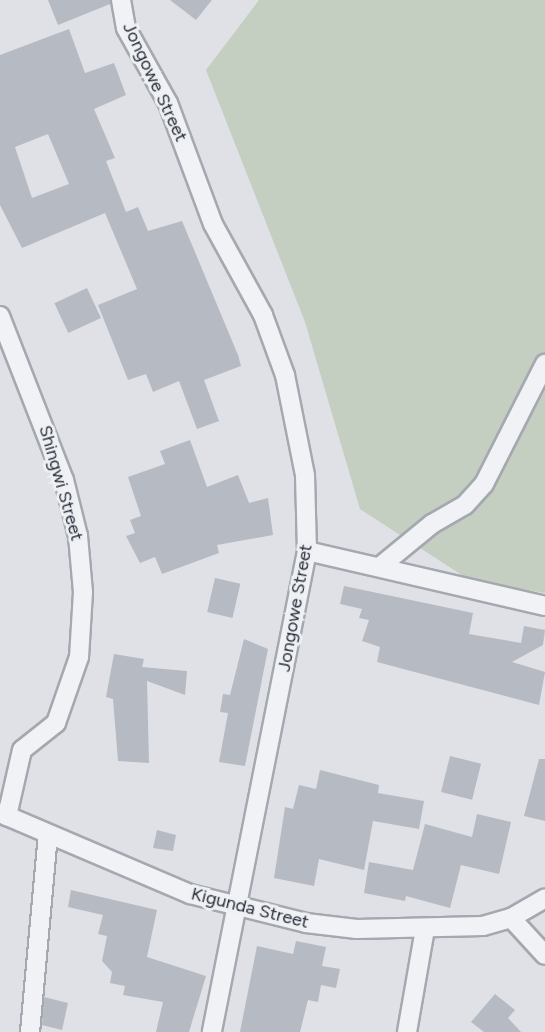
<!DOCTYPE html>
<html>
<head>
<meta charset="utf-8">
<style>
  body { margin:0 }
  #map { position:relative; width:545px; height:1032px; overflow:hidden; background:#dfe1e6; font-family:Figtree,sans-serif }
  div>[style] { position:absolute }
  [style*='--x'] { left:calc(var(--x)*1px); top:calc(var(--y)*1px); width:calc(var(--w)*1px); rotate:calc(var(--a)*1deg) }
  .green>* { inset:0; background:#c4cfc1 }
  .building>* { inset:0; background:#b6bac2; transform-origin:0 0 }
  .roads { filter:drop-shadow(2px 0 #a5a8af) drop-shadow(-2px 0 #a5a8af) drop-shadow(0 2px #a5a8af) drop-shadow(0 -2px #a5a8af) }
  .street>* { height:18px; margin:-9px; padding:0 9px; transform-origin:9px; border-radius:9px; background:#f1f2f5 }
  span { translate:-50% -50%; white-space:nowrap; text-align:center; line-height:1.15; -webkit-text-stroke:6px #eef0f4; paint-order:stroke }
  .street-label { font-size:18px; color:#292f3b }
</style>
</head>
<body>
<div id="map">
  <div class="green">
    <i style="clip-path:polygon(259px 0,545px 0,545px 593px,471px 581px,360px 509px,305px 322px,206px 70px)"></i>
  </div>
  <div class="building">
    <i style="clip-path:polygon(48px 0,110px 0,110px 4px,58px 25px)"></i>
    <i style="clip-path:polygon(170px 0,212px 0,196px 20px)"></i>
    <i style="clip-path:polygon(evenodd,69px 29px,85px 73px,114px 63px,126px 95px,94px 109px,115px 158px,106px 161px,126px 212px,138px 207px,148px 231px,182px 221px,238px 355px,241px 366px,204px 380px,219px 421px,197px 429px,179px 381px,153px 392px,146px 374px,128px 380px,98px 305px,137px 289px,105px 213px,22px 248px,0 205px,0 55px,69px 29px,48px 134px,69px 184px,32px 198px,15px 147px,48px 134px)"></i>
    <i style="left:87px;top:288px;width:33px;height:36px;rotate:65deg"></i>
    <i style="clip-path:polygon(190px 440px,207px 487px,238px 475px,249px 503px,268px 498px,273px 535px,217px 545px,219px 553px,162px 574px,155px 557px,140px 563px,126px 536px,135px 533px,130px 520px,141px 516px,128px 477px,165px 464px,160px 451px)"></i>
    <i style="left:215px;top:578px;width:26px;height:35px;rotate:13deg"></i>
    <i style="clip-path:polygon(344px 586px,473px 613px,469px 634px,521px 643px,524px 626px,545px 630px,543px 645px,512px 662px,545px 672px,539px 705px,377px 662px,380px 647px,362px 641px,369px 620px,359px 618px,362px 609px,340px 604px)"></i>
    <i style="clip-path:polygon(244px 639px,268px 649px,245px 766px,219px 762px,228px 713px,220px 712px,223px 694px,230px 695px)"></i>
    <i style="clip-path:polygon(114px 654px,144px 659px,142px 667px,187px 671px,185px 695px,147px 681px,149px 763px,118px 761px,113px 699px,106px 697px)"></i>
    <i style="left:450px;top:756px;width:32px;height:37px;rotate:14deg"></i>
    <i style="clip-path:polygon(539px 759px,545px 759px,545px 821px,524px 816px)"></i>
    <i style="clip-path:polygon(320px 770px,379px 785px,378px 793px,424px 801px,419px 829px,373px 821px,364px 870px,319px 859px,314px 886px,274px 878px,285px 807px,293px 809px,299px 785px,316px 789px)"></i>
    <i style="clip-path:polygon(477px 814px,511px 822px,499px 874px,461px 865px,450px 908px,406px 896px,405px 901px,364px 893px,369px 862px,413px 870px,425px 824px,472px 837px)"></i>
    <i style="clip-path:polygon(157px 830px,176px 835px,173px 851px,153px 848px)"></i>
    <i style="clip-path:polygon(71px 890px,157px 910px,147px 957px,206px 976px,189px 1032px,156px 1032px,163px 1002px,123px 995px,125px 986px,110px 983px,112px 972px,102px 961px,107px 936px,98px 934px,103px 915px,68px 907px)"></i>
    <i style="clip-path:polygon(296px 941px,326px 947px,322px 966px,340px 969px,336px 988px,321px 985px,318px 1002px,308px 1000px,300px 1032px,240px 1032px,257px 946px,293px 954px)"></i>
    <i style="clip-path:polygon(495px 994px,515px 1010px,508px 1018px,521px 1032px,484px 1032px,471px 1022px)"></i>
    <i style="clip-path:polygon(44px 997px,68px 1003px,62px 1030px,42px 1025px)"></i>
  </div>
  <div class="roads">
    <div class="street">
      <i style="--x:121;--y:0;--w:28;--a:80"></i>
      <i style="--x:126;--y:28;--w:86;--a:60.8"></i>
      <i style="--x:168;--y:103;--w:129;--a:69.6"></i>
      <i style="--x:213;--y:224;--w:104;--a:61.2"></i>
      <i style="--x:263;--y:315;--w:64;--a:69.9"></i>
      <i style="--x:285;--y:375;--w:102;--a:78.7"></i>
      <i style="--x:305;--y:475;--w:76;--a:88.5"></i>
      <i style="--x:307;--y:551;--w:490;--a:101.2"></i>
      <i style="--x:0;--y:316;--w:176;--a:68.7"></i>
      <i style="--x:64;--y:480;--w:58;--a:76"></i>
      <i style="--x:78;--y:536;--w:56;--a:84.9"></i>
      <i style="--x:83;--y:592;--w:65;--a:93.5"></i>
      <i style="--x:79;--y:657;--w:70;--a:109.2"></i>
      <i style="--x:56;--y:723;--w:43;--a:141.5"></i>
      <i style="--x:22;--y:750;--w:68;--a:102.8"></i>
      <i style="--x:307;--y:551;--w:244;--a:13"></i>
      <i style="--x:382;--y:565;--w:65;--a:-39.4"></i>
      <i style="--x:432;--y:524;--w:38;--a:-30"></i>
      <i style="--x:465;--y:505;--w:28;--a:-48"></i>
      <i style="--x:484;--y:484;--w:135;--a:-63.1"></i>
      <i style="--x:0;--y:813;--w:207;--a:23.1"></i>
      <i style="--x:190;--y:894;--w:120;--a:14"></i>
      <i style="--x:306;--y:923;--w:51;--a:6.7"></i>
      <i style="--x:357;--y:929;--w:126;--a:-1.4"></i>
      <i style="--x:483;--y:926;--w:29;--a:-16"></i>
      <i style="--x:511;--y:918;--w:39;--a:-30"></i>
      <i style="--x:511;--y:918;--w:50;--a:47.4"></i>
      <i style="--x:30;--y:1032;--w:197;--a:-84.8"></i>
      <i style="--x:407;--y:1032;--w:105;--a:-80.1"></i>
    </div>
  </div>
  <div class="street-label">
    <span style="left:155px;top:82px;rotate:65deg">Jongowe Street</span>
    <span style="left:61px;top:483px;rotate:74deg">Shingwi Street</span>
    <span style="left:295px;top:608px;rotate:-80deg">Jongowe Street</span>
    <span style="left:250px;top:908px;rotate:14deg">Kigunda Street</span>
  </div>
</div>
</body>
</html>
